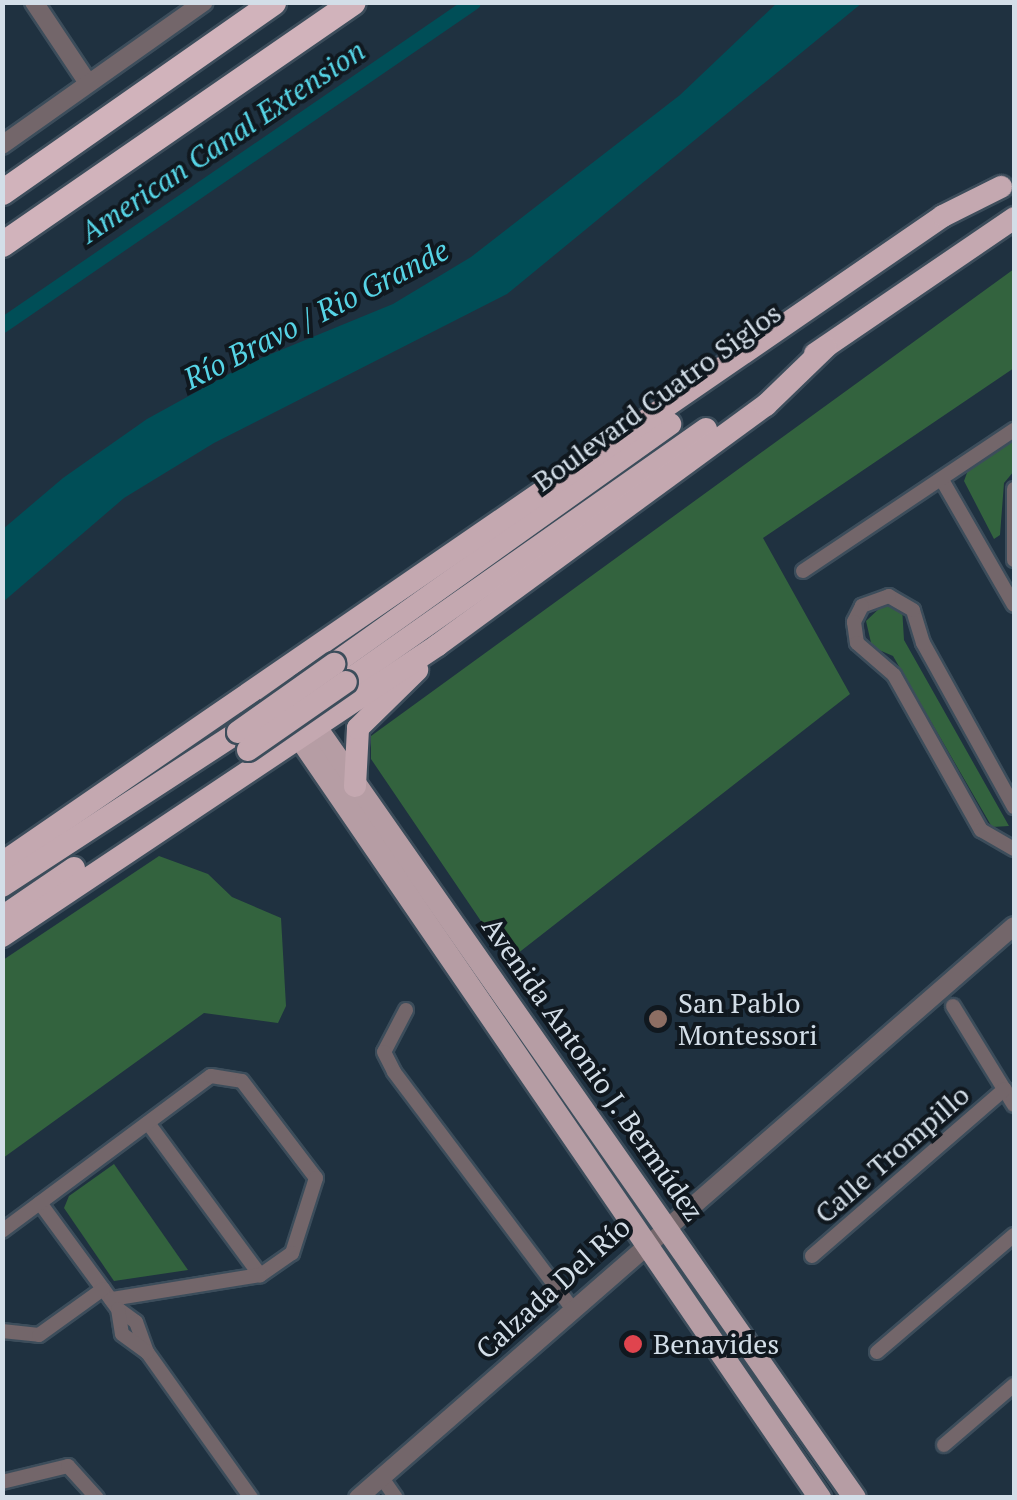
<!DOCTYPE html>
<html>
<head>
<meta charset="utf-8">
<style>
  body { margin:0 }
  #map { position:relative; width:1017px; height:1500px; overflow:hidden; background:#1f3140; font-family:"PT Serif",serif }
  div>[style] { position:absolute }
  [style*='--x'] { left:calc(var(--x)*1px); top:calc(var(--y)*1px); width:calc(var(--w)*1px); rotate:calc(var(--a)*1deg) }
  .green>* { inset:0; background:#33633e }
  .water>* { inset:0; background:#004e57 }
  .canal>* { height:15px; margin:-7.5px; padding:0 7.5px; transform-origin:7.5px; border-radius:7.5px; background:#004e57 }
  .roads { filter:drop-shadow(2px 0 #3c4d5b) drop-shadow(-2px 0 #3c4d5b) drop-shadow(0 2px #3c4d5b) drop-shadow(0 -2px #3c4d5b) }
  .minor>* { height:14px; margin:-7px; padding:0 7px; transform-origin:7px; border-radius:7px; background:#73666a }
  .tertiary>* { height:18px; margin:-9px; padding:0 9px; transform-origin:9px; border-radius:9px; background:#73666a }
  .primary>* { height:22px; margin:-11px; padding:0 11px; transform-origin:11px; border-radius:11px; background:#b69da4 }
  .trunk>* { height:22px; margin:-11px; padding:0 11px; transform-origin:11px; border-radius:11px; background:#c4a8b0 }
  .motorway>* { height:25px; margin:-12.5px; padding:0 12.5px; transform-origin:12.5px; border-radius:12.5px; background:#d1b3bb }
  .bridges { filter:drop-shadow(2px 0 #3c4d5b) drop-shadow(-2px 0 #3c4d5b) drop-shadow(0 2px #3c4d5b) drop-shadow(0 -2px #3c4d5b) }
  .trunk-bridge>* { height:22px; margin:-11px; padding:0 11px; transform-origin:11px; border-radius:11px; background:#c4a8b0 }
  .dots>* { width:28px; height:28px; translate:-50% -50%; box-sizing:border-box; border:5px solid #10181f; border-radius:50% }
  span { translate:-50% -50%; white-space:nowrap; text-align:center; line-height:1.15; -webkit-text-stroke:8px #10181f; paint-order:stroke }
  .street-label { font-size:28px; color:#d3dee8 }
  .poi-label { font-size:28px; color:#d3dee8 }
  .left { translate:0 -50%; text-align:left }
  .water-label { font-size:30px; color:#56d4e6; font-style:italic }
  .frame { position:absolute; inset:0; border:5px solid #d3dee8; pointer-events:none }
</style>
</head>
<body>
<div id="map">
  <div class="green">
    <i style="clip-path:polygon(1014px 269px,1014px 368px,763px 538px,850px 694px,508px 961px,371px 759px,371px 736px)"></i>
    <i style="clip-path:polygon(1014px 439px,1014px 471px,1004px 483px,1000px 535px,994px 539px,964px 481px,968px 470px)"></i>
    <i style="clip-path:polygon(884px 604px,902px 607px,904px 640px,1009px 826px,992px 827px,893px 656px,872px 647px,866px 621px)"></i>
    <i style="clip-path:polygon(159px 856px,208px 874px,232px 897px,281px 918px,286px 1006px,278px 1023px,204px 1013px,3px 1158px,3px 960px)"></i>
    <i style="clip-path:polygon(114px 1164px,188px 1270px,114px 1281px,64px 1208px,69px 1196px)"></i>
  </div>
  <div class="water">
    <i style="clip-path:polygon(778px 2px,862px 3px,507px 294px,214px 443px,124px 498px,3px 602px,3px 529px,63px 478px,147px 419px,247px 364px,393px 304px,471px 257px,680px 95px)"></i>
  </div>
  <div class="canal">
    <i style="--x:2;--y:325;--w:571;--a:-34.44"></i>
  </div>
  <div class="roads">
    <div class="minor">
      <i style="--x:942;--y:480;--w:144;--a:60.1"></i>
      <i style="--x:1014;--y:489;--w:71;--a:90"></i>
      <i style="--x:803;--y:571;--w:254;--a:-33.8"></i>
      <i style="--x:1014;--y:807;--w:188;--a:-119"></i>
      <i style="--x:923;--y:643;--w:34;--a:-107"></i>
      <i style="--x:913;--y:610;--w:28;--a:-150"></i>
      <i style="--x:889;--y:596;--w:29;--a:160"></i>
      <i style="--x:862;--y:606;--w:18;--a:117"></i>
      <i style="--x:854;--y:622;--w:21;--a:82"></i>
      <i style="--x:857;--y:643;--w:49;--a:40.9"></i>
      <i style="--x:894;--y:675;--w:178;--a:60.7"></i>
      <i style="--x:981;--y:830;--w:38;--a:30"></i>
      <i style="--x:953;--y:1006;--w:116;--a:58.4"></i>
      <i style="--x:406;--y:1010;--w:47;--a:117.6"></i>
      <i style="--x:384;--y:1052;--w:22;--a:63"></i>
      <i style="--x:394;--y:1072;--w:294;--a:53"></i>
      <i style="--x:148;--y:1123;--w:189;--a:53.6"></i>
      <i style="--x:40;--y:1203;--w:132;--a:53.7"></i>
      <i style="--x:118;--y:1309;--w:22;--a:36"></i>
      <i style="--x:136;--y:1322;--w:32;--a:70"></i>
      <i style="--x:147;--y:1352;--w:179;--a:54.5"></i>
      <i style="--x:2;--y:1231;--w:260;--a:-36.6"></i>
      <i style="--x:211;--y:1076;--w:31;--a:9"></i>
      <i style="--x:242;--y:1081;--w:122;--a:52.7"></i>
      <i style="--x:316;--y:1178;--w:79;--a:107.7"></i>
      <i style="--x:292;--y:1253;--w:39;--a:145"></i>
      <i style="--x:260;--y:1275;--w:151;--a:170.8"></i>
      <i style="--x:812;--y:1256;--w:255;--a:-40.9"></i>
      <i style="--x:118;--y:1309;--w:25;--a:81"></i>
      <i style="--x:122;--y:1334;--w:31;--a:36"></i>
      <i style="--x:2;--y:1331;--w:37;--a:6"></i>
      <i style="--x:39;--y:1335;--w:79;--a:-35.7"></i>
      <i style="--x:877;--y:1352;--w:180;--a:-40.5"></i>
      <i style="--x:944;--y:1445;--w:92;--a:-40.6"></i>
      <i style="--x:382;--y:1478;--w:24;--a:55"></i>
      <i style="--x:2;--y:1482;--w:68;--a:-13.6"></i>
      <i style="--x:68;--y:1466;--w:43;--a:47.8"></i>
    </div>
    <div class="tertiary">
      <i style="--x:34;--y:2;--w:97;--a:56.3"></i>
      <i style="--x:2;--y:145;--w:247;--a:-35.3"></i>
      <i style="--x:358;--y:1498;--w:870;--a:-41.09"></i>
    </div>
    <div class="primary">
      <i style="--x:280;--y:676;--w:1003;--a:55.03"></i>
      <i style="--x:265;--y:687;--w:983;--a:55.61"></i>
    </div>
    <div class="trunk">
      <i style="--x:815;--y:354;--w:241;--a:-34.3"></i>
      <i style="--x:334;--y:664;--w:413;--a:-35.5"></i>
      <i style="--x:346;--y:682;--w:440;--a:-35.1"></i>
      <i style="--x:355;--y:786;--w:58;--a:-87"></i>
      <i style="--x:358;--y:728;--w:83;--a:-44.5"></i>
      <i style="--x:2;--y:863;--w:1142;--a:-34.51"></i>
      <i style="--x:943;--y:216;--w:65;--a:-26.6"></i>
      <i style="--x:2;--y:886;--w:282;--a:-33.1"></i>
      <i style="--x:2;--y:917;--w:87;--a:-34.2"></i>
      <i style="--x:2;--y:936;--w:524;--a:-33.72"></i>
      <i style="--x:438;--y:645;--w:406;--a:-36.2"></i>
      <i style="--x:766;--y:405;--w:83;--a:-44"></i>
    </div>
    <div class="motorway">
      <i style="--x:2;--y:192;--w:331;--a:-35"></i>
      <i style="--x:2;--y:244;--w:426;--a:-34.6"></i>
    </div>
  </div>
  <div class="bridges">
    <div class="trunk-bridge">
      <i style="--x:238;--y:732;--w:118;--a:-35.3"></i>
      <i style="--x:248;--y:750;--w:119;--a:-34.8"></i>
    </div>
  </div>
  <div class="dots">
    <i style="left:658px;top:1019px;background:#8d6e63"></i>
    <i style="left:633px;top:1344px;background:#e0444e"></i>
  </div>
  <div class="street-label">
    <span style="left:657px;top:397px;rotate:-36deg">Boulevard Cuatro Siglos</span>
    <span style="left:593px;top:1069px;rotate:55deg">Avenida Antonio J. Bermúdez</span>
    <span style="left:892px;top:1154px;rotate:-41deg">Calle Trompillo</span>
    <span style="left:553px;top:1288px;rotate:-42deg">Calzada Del Río</span>
  </div>
  <div class="poi-label">
    <span class="left" style="left:678px;top:1019px">San Pablo<br>Montessori</span>
    <span class="left" style="left:653px;top:1344px">Benavides</span>
  </div>
  <div class="water-label">
    <span style="left:222px;top:141px;rotate:-34deg">American Canal Extension</span>
    <span style="left:316px;top:314px;rotate:-27deg">Río Bravo / Rio Grande</span>
  </div>
  <div class="frame"></div>
</div>
</body>
</html>
